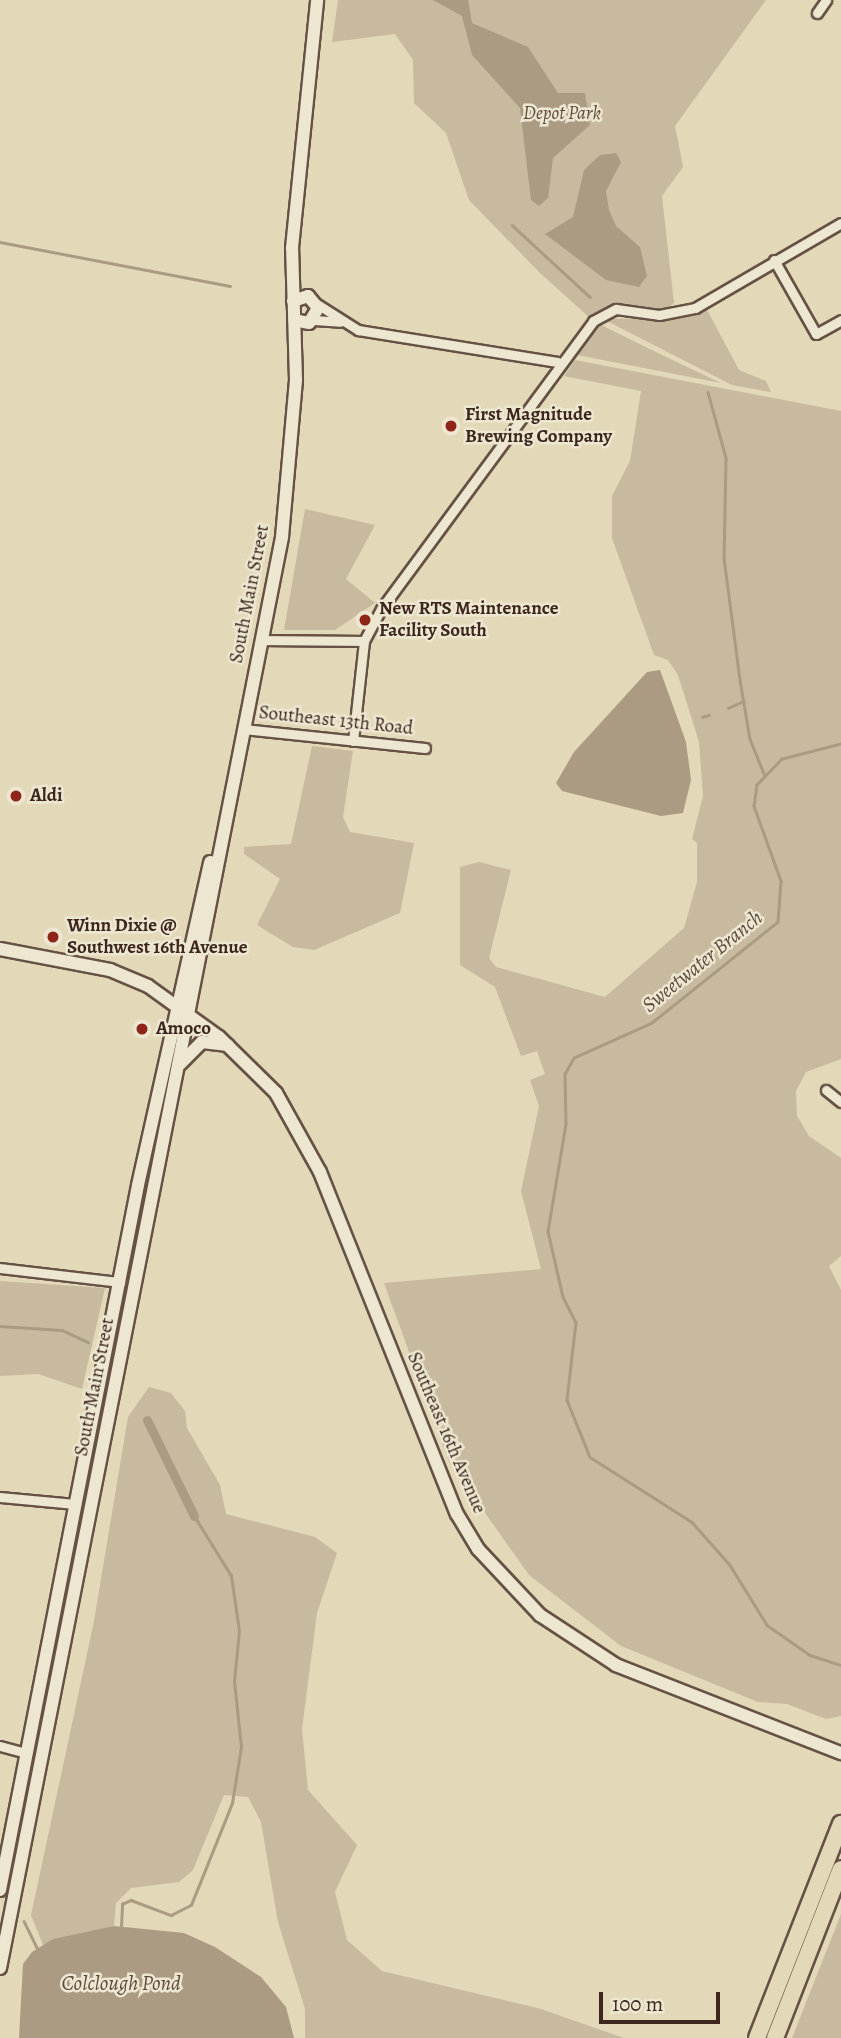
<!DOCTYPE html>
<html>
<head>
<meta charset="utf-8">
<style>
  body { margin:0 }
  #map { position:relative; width:841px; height:2038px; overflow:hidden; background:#e3d8b8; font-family:Alegreya,serif }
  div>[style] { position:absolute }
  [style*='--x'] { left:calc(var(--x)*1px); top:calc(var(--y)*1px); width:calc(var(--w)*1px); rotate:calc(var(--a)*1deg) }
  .green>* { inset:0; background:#c7ba9e }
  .water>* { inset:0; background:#ab9b83 }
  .stream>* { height:2.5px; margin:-1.25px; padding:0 1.25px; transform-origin:1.25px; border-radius:1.25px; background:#ab9b83 }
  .canal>* { height:9px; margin:-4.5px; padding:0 4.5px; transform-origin:4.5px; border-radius:4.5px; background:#ab9b83 }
  .roads { filter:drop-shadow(2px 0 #665244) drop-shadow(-2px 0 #665244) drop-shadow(0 2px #665244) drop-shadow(0 -2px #665244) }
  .street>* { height:9px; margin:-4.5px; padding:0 4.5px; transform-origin:4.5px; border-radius:4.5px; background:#ede6d1 }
  .secondary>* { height:12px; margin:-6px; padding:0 6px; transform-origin:6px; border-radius:6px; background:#ede6d1 }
  .highway>* { height:16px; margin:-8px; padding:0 8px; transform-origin:8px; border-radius:8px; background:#e3d8b8 }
  .dots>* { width:19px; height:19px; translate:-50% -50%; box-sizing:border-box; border:4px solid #ede6d1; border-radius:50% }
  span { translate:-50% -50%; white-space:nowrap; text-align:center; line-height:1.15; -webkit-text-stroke:5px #ede6d1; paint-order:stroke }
  .park-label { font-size:19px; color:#604b3d; font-style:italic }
  .poi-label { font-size:19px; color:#3d261d; font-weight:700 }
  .left { translate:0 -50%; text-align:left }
  .street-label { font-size:19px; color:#3d261d }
  .water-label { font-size:21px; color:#5e493c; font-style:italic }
  .scale { position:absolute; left:599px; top:1992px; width:121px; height:32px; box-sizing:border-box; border:4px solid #3d261d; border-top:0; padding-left:9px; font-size:21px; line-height:24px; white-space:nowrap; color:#3d261d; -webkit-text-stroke:5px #ede6d1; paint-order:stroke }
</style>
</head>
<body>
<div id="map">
  <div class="green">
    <i style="clip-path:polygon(338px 0,766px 0,675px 126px,683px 167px,662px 196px,674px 303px,663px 311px,617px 305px,589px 317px,540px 273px,469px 200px,446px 133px,414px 103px,413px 60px,395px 34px,332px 42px)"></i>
    <i style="clip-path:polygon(706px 308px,739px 370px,766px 381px,771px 392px,732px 385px,603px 319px,676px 318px)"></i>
    <i style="clip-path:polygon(597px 323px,662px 355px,721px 383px,572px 354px)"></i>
    <i style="clip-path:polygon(575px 360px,841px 411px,841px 1059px,806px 1072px,796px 1091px,797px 1116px,809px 1136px,841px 1158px,841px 1256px,829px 1266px,841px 1290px,841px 1716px,826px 1719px,787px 1704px,758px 1702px,621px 1646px,529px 1575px,449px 1462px,384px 1283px,541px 1269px,521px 1191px,539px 1106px,530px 1080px,545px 1074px,537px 1051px,521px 1056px,495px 987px,460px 965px,460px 867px,479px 862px,511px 870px,489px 958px,496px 967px,605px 997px,684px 928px,697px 882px,697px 843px,692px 839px,703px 796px,699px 742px,678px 675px,668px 660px,654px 655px,612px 538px,612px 496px,630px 461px,641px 391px,564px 376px)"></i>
    <i style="clip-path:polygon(305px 509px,375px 525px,346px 579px,375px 603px,335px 630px,284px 630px)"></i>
    <i style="clip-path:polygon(312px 746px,353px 751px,343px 817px,350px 832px,414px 843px,400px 913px,314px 950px,293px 947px,257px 925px,280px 879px,244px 854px,244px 847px,291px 844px)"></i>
    <i style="clip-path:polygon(0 1281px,105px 1288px,82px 1389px,38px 1374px,0 1376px)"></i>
    <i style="clip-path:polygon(149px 1387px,171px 1393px,185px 1411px,187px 1428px,220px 1485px,226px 1514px,315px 1537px,337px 1553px,317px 1613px,302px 1729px,308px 1790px,357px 1845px,335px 1892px,347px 1940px,382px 1971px,541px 2009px,624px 2038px,305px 2038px,305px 2009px,278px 1922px,261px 1822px,248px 1797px,224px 1795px,193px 1870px,179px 1882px,131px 1888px,116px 1903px,114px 1926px,43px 1945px,31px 1915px,94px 1621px,128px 1417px)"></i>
    <i style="clip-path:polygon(841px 1914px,841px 2038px,792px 2038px)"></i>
  </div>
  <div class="water">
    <i style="clip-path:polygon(433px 0,468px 0,472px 23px,528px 47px,558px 93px,585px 93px,590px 125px,553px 158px,548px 198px,539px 206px,531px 200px,520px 108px,472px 55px,462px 16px)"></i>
    <i style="clip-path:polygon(616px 153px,621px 162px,606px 191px,609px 210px,616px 226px,640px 247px,647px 276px,639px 287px,606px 280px,545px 234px,573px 217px,584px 170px,600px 155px)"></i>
    <i style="clip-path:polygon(660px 670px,686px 742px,691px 780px,683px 813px,661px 816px,562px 791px,556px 783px,574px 752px,647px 672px)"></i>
    <i style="clip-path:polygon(114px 1926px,184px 1933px,215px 1947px,261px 1977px,286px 2007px,294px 2038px,19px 2038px,23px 1964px,32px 1952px,53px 1939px)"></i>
  </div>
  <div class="stream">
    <i style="--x:512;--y:225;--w:106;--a:42.7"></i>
    <i style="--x:0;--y:242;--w:234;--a:10.8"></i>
    <i style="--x:708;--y:392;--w:68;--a:74.7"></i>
    <i style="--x:726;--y:458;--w:100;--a:91.1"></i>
    <i style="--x:724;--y:558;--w:123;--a:82.5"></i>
    <i style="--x:740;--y:680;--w:60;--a:80.4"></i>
    <i style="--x:750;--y:739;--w:38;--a:68"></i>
    <i style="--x:728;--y:708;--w:17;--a:-24"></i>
    <i style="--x:702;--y:717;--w:7;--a:-16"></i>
    <i style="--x:841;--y:744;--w:61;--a:165.7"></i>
    <i style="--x:782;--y:759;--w:36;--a:134"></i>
    <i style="--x:757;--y:785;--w:21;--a:98"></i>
    <i style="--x:754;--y:806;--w:80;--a:70.2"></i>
    <i style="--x:781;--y:881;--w:41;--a:94.2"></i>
    <i style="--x:778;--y:922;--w:161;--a:141.3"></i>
    <i style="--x:652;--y:1023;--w:85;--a:155.8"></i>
    <i style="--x:574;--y:1058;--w:18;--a:119"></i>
    <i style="--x:565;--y:1074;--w:50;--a:88.9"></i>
    <i style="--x:566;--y:1124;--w:109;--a:99.5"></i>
    <i style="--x:548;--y:1231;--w:68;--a:77.2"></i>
    <i style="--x:563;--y:1297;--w:28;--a:63"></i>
    <i style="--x:576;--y:1322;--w:79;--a:96.6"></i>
    <i style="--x:567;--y:1400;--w:61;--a:68"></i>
    <i style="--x:590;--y:1457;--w:121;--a:32.5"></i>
    <i style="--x:692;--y:1522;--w:57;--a:48.5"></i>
    <i style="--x:730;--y:1565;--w:70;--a:58.3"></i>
    <i style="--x:767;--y:1625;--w:52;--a:34.9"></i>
    <i style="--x:810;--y:1655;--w:33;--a:18"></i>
    <i style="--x:0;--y:1326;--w:62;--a:3.7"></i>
    <i style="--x:62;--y:1330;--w:29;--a:25"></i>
    <i style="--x:24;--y:1921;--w:30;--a:64"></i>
    <i style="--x:121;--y:1926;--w:22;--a:-87"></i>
    <i style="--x:122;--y:1904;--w:10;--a:-24"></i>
    <i style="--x:131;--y:1900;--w:43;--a:20.6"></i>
    <i style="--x:171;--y:1915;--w:22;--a:-27"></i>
    <i style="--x:191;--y:1905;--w:110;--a:-68.1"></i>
    <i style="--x:232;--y:1803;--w:57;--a:-80.9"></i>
    <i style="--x:241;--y:1747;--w:66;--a:-96.1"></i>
    <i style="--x:234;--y:1681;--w:50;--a:-84.3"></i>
    <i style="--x:239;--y:1631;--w:56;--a:-98.3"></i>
    <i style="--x:231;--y:1576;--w:70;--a:-121.7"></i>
  </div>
  <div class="canal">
    <i style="--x:147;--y:1420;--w:107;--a:63.9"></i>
  </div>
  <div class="roads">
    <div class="street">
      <i style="--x:817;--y:13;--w:16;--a:-55"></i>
      <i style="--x:774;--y:260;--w:85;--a:60.4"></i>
      <i style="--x:816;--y:334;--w:29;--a:-29"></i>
      <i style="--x:317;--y:304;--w:49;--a:32.4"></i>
      <i style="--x:358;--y:330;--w:202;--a:9.1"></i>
      <i style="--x:314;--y:320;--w:26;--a:4"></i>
      <i style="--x:262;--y:640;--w:102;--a:0.6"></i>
      <i style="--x:243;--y:729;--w:183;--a:6"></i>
      <i style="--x:353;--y:741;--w:101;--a:-83.7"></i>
      <i style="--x:364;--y:641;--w:36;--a:-62"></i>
      <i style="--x:381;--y:609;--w:358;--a:-53.6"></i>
      <i style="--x:593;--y:321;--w:26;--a:-28"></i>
      <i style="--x:616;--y:309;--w:43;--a:7.9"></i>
      <i style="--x:659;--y:315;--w:37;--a:-11"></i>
      <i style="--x:695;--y:308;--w:169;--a:-30.2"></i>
      <i style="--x:826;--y:1090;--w:19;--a:39"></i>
      <i style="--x:0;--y:1268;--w:121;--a:6.7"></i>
      <i style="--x:0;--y:1497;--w:76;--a:5.3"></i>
      <i style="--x:0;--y:1746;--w:28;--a:15"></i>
    </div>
    <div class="secondary">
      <i style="--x:293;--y:301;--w:16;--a:-18"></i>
      <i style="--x:308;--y:296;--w:16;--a:50"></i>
      <i style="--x:318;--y:308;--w:17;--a:121"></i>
      <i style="--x:309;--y:323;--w:15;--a:-169"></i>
      <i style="--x:0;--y:949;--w:112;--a:10.8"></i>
      <i style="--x:110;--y:970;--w:41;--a:22.8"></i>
      <i style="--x:148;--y:986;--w:87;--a:35.7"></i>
      <i style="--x:219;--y:1037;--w:80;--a:44.5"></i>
      <i style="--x:276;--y:1093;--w:90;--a:60.9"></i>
      <i style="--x:320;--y:1172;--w:368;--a:68.2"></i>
      <i style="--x:457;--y:1514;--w:41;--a:59"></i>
      <i style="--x:478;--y:1549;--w:91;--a:46.8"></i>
      <i style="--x:540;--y:1615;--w:91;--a:33.3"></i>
      <i style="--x:616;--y:1665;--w:242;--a:21.4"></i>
      <i style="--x:180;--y:1064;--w:31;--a:-45"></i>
      <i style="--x:202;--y:1042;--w:26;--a:7"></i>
      <i style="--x:0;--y:1890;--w:718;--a:-78.92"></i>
      <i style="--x:138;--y:1185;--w:331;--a:-77.4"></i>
      <i style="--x:0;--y:1968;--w:1459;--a:-78.85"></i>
      <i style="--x:282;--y:537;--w:158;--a:-84.9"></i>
      <i style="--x:296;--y:380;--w:132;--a:-91.7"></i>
      <i style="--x:292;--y:248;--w:249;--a:-84.2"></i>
    </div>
    <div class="highway">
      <i style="--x:757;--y:2038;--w:230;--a:-68.6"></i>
      <i style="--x:775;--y:2038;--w:181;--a:-68.7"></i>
    </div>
  </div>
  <div class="dots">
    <i style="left:451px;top:426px;background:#8f2418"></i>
    <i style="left:365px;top:620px;background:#8f2418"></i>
    <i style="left:16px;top:796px;background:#8f2418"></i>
    <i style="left:53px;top:937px;background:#8f2418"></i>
    <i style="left:142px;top:1029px;background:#8f2418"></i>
  </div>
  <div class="park-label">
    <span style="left:562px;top:114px">Depot Park</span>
  </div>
  <div class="poi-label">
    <span class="left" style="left:465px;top:426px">First Magnitude<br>Brewing Company</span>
    <span class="left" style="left:379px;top:620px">New RTS Maintenance<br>Facility South</span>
    <span class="left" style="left:30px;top:796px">Aldi</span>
    <span class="left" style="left:67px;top:937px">Winn Dixie @<br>Southwest 16th Avenue</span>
    <span class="left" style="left:156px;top:1029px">Amoco</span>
  </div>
  <div class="street-label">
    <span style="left:250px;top:594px;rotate:-79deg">South Main Street</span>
    <span style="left:336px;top:721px;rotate:6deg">Southeast 13th Road</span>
    <span style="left:95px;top:1387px;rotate:-79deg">South Main Street</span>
    <span style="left:446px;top:1433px;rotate:67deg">Southeast 16th Avenue</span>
  </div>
  <div class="water-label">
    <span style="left:702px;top:961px;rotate:-39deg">Sweetwater Branch</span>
    <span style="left:121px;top:1983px">Colclough Pond</span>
  </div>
  <div class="scale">100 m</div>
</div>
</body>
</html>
